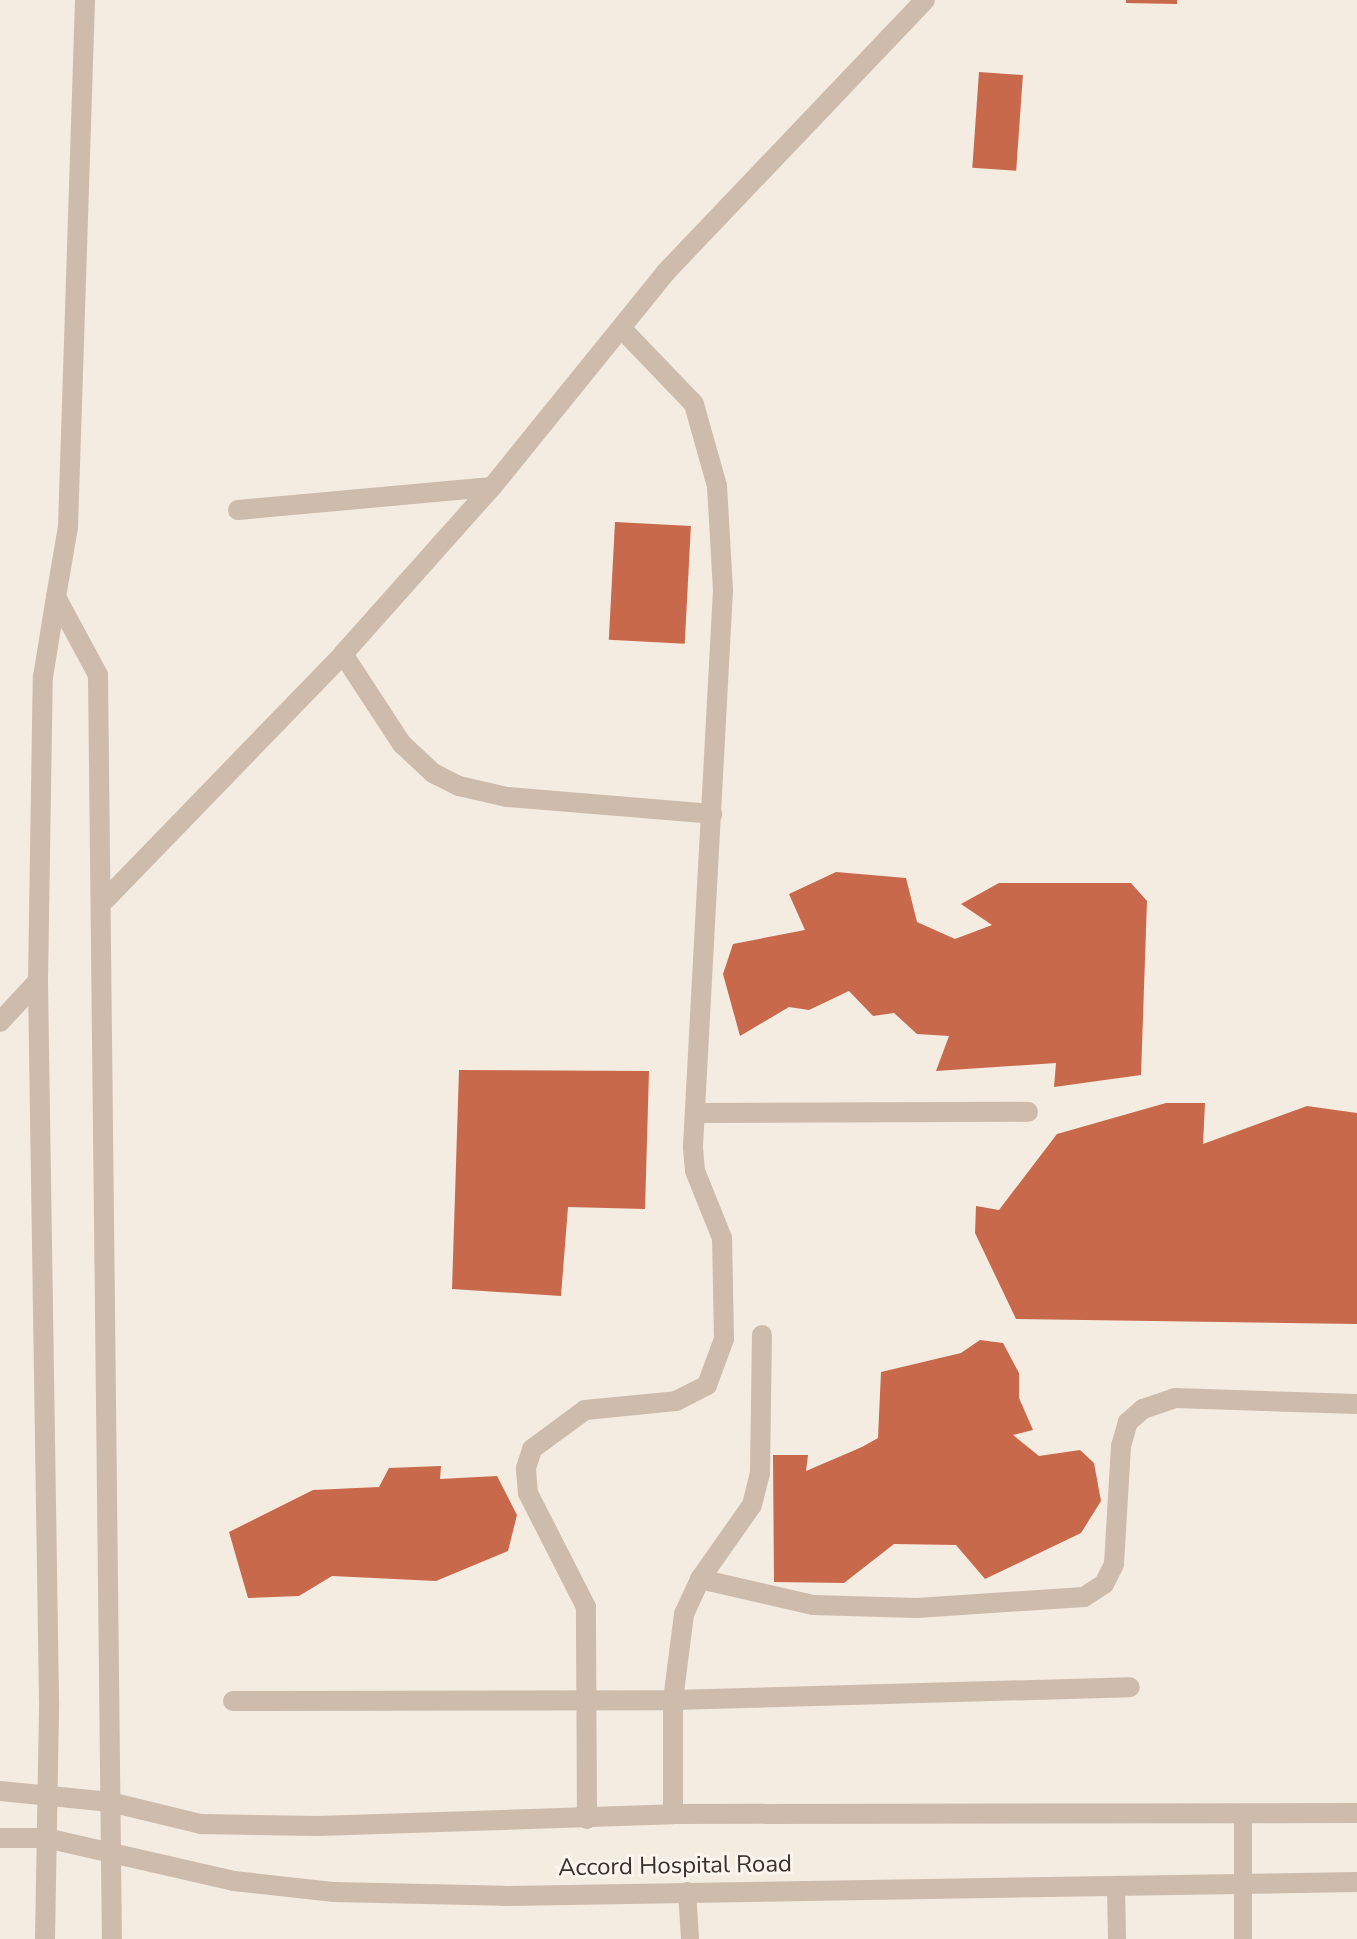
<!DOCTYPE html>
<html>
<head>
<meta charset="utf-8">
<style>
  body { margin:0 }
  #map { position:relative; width:1357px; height:1939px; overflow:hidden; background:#f4ebe1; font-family:"Nunito Sans",sans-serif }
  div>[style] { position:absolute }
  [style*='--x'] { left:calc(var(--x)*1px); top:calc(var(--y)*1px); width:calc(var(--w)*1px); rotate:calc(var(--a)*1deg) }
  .building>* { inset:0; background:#c8694b; transform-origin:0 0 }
  .service>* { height:18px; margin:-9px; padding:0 9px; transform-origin:9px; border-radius:9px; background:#cdbbac }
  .minor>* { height:20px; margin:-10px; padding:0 10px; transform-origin:10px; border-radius:10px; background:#cdbbac }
  .tertiary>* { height:20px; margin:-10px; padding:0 10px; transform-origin:10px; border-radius:10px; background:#cdbbac }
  span { translate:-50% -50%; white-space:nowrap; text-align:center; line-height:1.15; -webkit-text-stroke:6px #fbf5ee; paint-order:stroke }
  .street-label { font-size:24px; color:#3b302b }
</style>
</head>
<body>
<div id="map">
  <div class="building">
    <i style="clip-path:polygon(1126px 0,1177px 0,1177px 4px,1126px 3px)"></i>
    <i style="left:979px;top:72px;width:44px;height:96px;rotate:4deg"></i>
    <i style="left:615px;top:522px;width:76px;height:118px;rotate:3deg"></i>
    <i style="clip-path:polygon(836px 872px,906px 878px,917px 922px,955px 939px,992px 925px,961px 904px,999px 883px,1131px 883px,1147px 901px,1141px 1075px,1054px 1087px,1056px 1063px,936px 1071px,949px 1036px,917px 1034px,894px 1013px,873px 1016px,849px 991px,809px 1010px,789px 1007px,740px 1036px,723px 974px,733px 944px,805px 930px,789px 894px)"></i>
    <i style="clip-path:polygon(459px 1070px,649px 1071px,645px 1209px,568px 1207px,561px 1296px,452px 1289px)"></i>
    <i style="clip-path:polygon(1166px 1103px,1205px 1103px,1203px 1144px,1307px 1106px,1357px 1113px,1357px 1324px,1016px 1319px,975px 1233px,976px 1206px,999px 1210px,1057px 1134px)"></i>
    <i style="clip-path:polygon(980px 1340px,1003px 1343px,1019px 1373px,1019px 1398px,1033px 1430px,1013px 1435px,1039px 1456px,1080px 1450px,1094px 1463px,1101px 1501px,1081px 1533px,985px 1579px,956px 1545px,894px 1544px,844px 1583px,774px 1582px,773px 1455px,808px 1455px,806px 1471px,862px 1447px,878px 1438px,881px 1372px,961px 1353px)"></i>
    <i style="clip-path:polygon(441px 1466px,440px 1479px,497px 1476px,517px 1515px,508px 1551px,436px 1581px,332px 1576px,299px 1596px,248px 1598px,229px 1532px,313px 1490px,379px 1487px,389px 1468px)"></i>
  </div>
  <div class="service">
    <i style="--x:1116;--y:1886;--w:53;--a:88.9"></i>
    <i style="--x:687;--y:1891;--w:48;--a:86.4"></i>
    <i style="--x:1243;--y:1939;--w:126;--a:-90"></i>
  </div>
  <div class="minor">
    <i style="--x:238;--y:510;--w:255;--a:-5.2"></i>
    <i style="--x:56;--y:597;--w:71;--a:-80.3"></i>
    <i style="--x:68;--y:527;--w:527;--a:-88.15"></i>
    <i style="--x:343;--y:654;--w:108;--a:56.8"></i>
    <i style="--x:402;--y:744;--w:42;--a:43.1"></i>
    <i style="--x:433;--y:773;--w:29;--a:27"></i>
    <i style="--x:459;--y:786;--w:49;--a:12.9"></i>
    <i style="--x:507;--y:797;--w:206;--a:4.7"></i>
    <i style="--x:105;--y:900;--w:342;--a:-45.9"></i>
    <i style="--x:343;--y:654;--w:224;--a:-48.3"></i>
    <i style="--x:492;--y:487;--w:275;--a:-51"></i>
    <i style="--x:665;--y:273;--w:377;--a:-46.4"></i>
    <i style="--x:0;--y:1022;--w:56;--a:-47.2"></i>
    <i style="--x:695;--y:1113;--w:333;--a:-0.2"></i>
    <i style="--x:700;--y:1579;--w:116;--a:13"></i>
    <i style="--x:813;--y:1605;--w:104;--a:1.7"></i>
    <i style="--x:917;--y:1608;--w:167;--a:-3.8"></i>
    <i style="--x:1084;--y:1597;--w:24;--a:-33"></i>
    <i style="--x:1104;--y:1584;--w:22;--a:-63"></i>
    <i style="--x:1114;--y:1564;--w:118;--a:-86.6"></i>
    <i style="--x:1121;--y:1446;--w:25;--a:-74"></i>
    <i style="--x:1128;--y:1422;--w:20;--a:-41"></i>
    <i style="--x:1143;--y:1409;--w:34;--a:-19"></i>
    <i style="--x:1175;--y:1398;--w:182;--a:1.9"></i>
    <i style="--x:233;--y:1701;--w:440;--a:-0.1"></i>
    <i style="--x:673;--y:1700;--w:87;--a:-82.7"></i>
    <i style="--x:684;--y:1614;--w:38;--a:-65"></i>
    <i style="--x:700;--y:1579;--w:90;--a:-54.9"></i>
    <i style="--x:752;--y:1505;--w:32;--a:-76"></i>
    <i style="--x:760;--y:1474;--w:139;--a:-89.2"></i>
    <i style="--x:673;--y:1814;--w:114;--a:-90"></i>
    <i style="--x:673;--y:1700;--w:457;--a:-1.6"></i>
    <i style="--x:587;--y:1819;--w:212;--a:-90.3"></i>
    <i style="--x:586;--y:1607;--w:128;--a:-117"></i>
    <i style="--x:528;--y:1493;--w:25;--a:-95"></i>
    <i style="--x:526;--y:1468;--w:20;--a:-72"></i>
    <i style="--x:532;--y:1449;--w:66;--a:-36.3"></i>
    <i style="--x:585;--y:1410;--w:91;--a:-5.6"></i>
    <i style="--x:676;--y:1401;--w:35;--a:-27"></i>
    <i style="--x:707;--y:1385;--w:49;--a:-69.7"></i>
    <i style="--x:724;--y:1339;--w:101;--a:-91.1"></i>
    <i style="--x:722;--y:1238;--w:72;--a:-111.9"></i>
    <i style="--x:695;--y:1171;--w:25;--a:-95"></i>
    <i style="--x:693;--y:1146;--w:557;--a:-86.91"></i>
    <i style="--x:723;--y:590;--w:104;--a:-93.3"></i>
    <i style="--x:717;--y:486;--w:85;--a:-105.7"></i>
    <i style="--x:694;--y:404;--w:105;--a:-133.8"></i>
  </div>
  <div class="tertiary">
    <i style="--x:56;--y:597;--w:89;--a:61.7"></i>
    <i style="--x:98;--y:675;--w:1264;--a:89.37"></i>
    <i style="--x:0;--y:1791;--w:111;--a:5.7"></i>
    <i style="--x:110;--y:1802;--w:94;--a:13.6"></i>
    <i style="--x:201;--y:1824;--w:117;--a:1"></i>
    <i style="--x:318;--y:1826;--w:355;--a:-1.9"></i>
    <i style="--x:673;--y:1814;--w:684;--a:-0.08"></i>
    <i style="--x:0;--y:1838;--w:46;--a:0"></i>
    <i style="--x:46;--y:1838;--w:193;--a:12.9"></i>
    <i style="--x:234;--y:1881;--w:101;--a:6.3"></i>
    <i style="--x:334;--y:1892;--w:170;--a:1.3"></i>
    <i style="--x:504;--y:1896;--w:853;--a:-0.94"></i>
    <i style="--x:45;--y:1939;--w:239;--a:-89"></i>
    <i style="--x:49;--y:1700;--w:719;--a:-90.88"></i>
    <i style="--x:38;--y:981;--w:304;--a:-89.1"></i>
    <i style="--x:43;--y:677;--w:81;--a:-80.8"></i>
  </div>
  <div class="street-label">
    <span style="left:675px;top:1866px;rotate:-1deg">Accord Hospital Road</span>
  </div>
</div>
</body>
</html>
